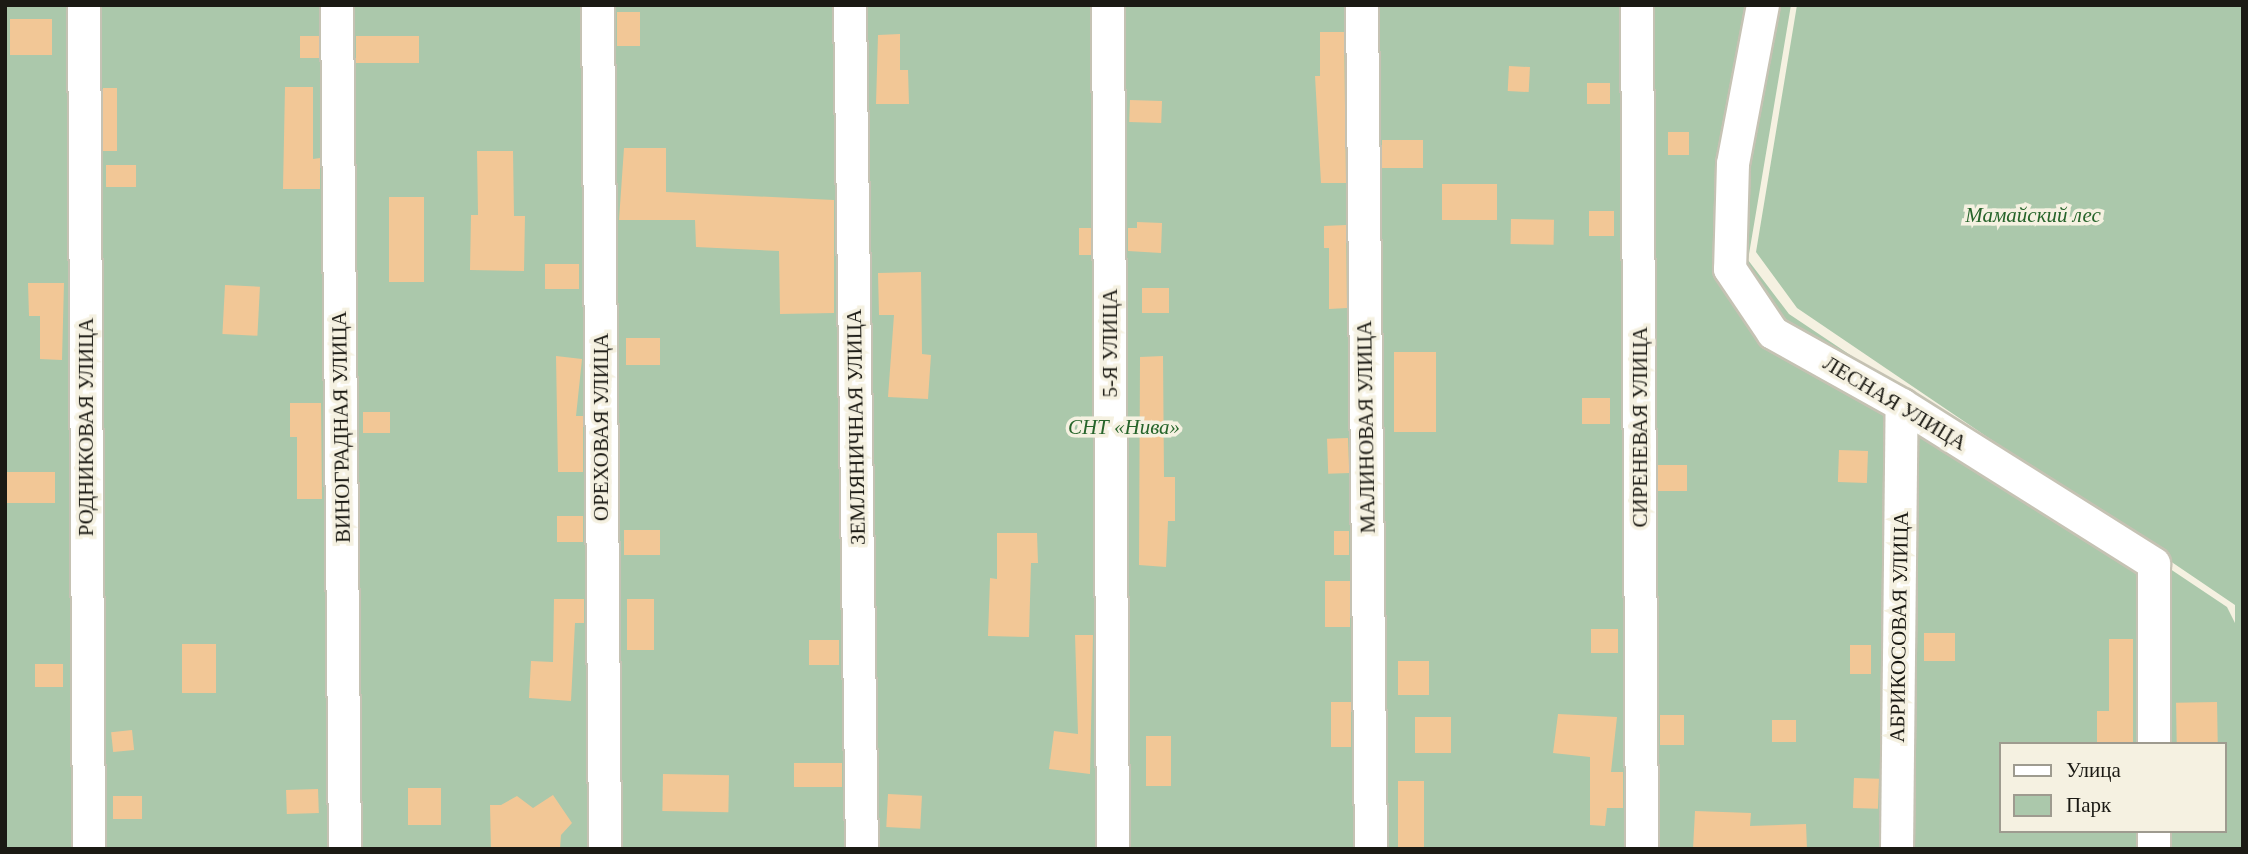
<!DOCTYPE html>
<html>
<head>
<meta charset="utf-8">
<style>
  body { margin:0 }
  #map { position:relative; width:2248px; height:854px; overflow:hidden; background:#f5f1e1; font-family:Georgia,serif }
  div>[style] { position:absolute }
  [style*='--x'] { left:calc(var(--x)*1px); top:calc(var(--y)*1px); width:calc(var(--w)*1px); rotate:calc(var(--a)*1deg) }
  .green>* { inset:0; background:#abc8ab }
  .building>* { inset:0; background:#f2c796; transform-origin:0 0 }
  .roads { filter:drop-shadow(2px 0 #c5c2b3) drop-shadow(-2px 0 #c5c2b3) drop-shadow(0 2px #c5c2b3) drop-shadow(0 -2px #c5c2b3) }
  .minor>* { height:32px; margin:-16px; padding:0 16px; transform-origin:16px; border-radius:16px; background:#fff }
  span { translate:-50% -50%; white-space:nowrap; text-align:center; line-height:1.15; -webkit-text-stroke:7px #f5f1e1; paint-order:stroke }
  .park-label { font-size:21px; color:#26642a; font-style:italic }
  .street-label { font-size:21px; color:#1b1a14 }
  .frame { position:absolute; inset:0; border:7px solid #1b1a14; pointer-events:none }
  .legend { position:absolute; left:1999px; top:742px; width:228px; height:91px; box-sizing:border-box; background:#f5f1e1; border:2px solid #9e9b8f; margin:0; padding:9px 12px; list-style:none; font-size:21px; color:#1b1a14 }
  .legend li { display:flex; align-items:center; gap:14px; height:35px }
  .legend b { width:35px; border:2px solid #9e9b8f }
</style>
</head>
<body>
<div id="map">
  <div class="green">
    <i style="clip-path:polygon(evenodd,5px 5px,1791px 5px,1748px 260px,1789px 314px,2227px 607px,2235px 623px,2235px 605px,1797px 308px,1756px 252px,1797px 5px,2243px 5px,2243px 849px,5px 849px,5px 5px,2001px 744px,2225px 744px,2225px 831px,2001px 831px,2001px 744px)"></i>
  </div>
  <div class="building">
    <i style="left:617px;top:12px;width:23px;height:34px"></i>
    <i style="left:52px;top:19px;width:36px;height:42px;rotate:90deg"></i>
    <i style="clip-path:polygon(1320px 32px,1344px 32px,1346px 183px,1321px 183px,1315px 76px,1320px 76px)"></i>
    <i style="clip-path:polygon(900px 34px,900px 70px,908px 70px,909px 104px,876px 104px,878px 35px)"></i>
    <i style="left:300px;top:36px;width:19px;height:22px"></i>
    <i style="left:356px;top:36px;width:63px;height:27px"></i>
    <i style="left:1509px;top:66px;width:21px;height:25px;rotate:3deg"></i>
    <i style="left:1587px;top:83px;width:23px;height:21px"></i>
    <i style="clip-path:polygon(285px 87px,313px 87px,313px 159px,320px 158px,320px 189px,283px 189px)"></i>
    <i style="left:103px;top:88px;width:14px;height:63px"></i>
    <i style="left:1130px;top:100px;width:32px;height:22px;rotate:2deg"></i>
    <i style="left:1689px;top:132px;width:23px;height:21px;rotate:90deg"></i>
    <i style="left:1382px;top:140px;width:41px;height:28px"></i>
    <i style="clip-path:polygon(624px 148px,666px 148px,666px 192px,834px 200px,834px 313px,780px 314px,779px 251px,696px 247px,695px 220px,619px 220px)"></i>
    <i style="clip-path:polygon(477px 151px,513px 151px,514px 216px,525px 216px,524px 271px,470px 270px,471px 215px,478px 215px)"></i>
    <i style="left:106px;top:165px;width:30px;height:22px"></i>
    <i style="left:1442px;top:184px;width:55px;height:36px"></i>
    <i style="left:389px;top:197px;width:35px;height:85px"></i>
    <i style="left:1589px;top:211px;width:25px;height:25px"></i>
    <i style="left:1511px;top:219px;width:43px;height:25px;rotate:1deg"></i>
    <i style="clip-path:polygon(1137px 222px,1162px 223px,1161px 253px,1128px 251px,1128px 228px,1137px 228px)"></i>
    <i style="clip-path:polygon(1346px 225px,1347px 308px,1329px 309px,1329px 248px,1324px 248px,1324px 226px)"></i>
    <i style="left:1079px;top:228px;width:12px;height:27px"></i>
    <i style="left:545px;top:264px;width:34px;height:25px"></i>
    <i style="clip-path:polygon(921px 272px,922px 354px,931px 355px,928px 399px,888px 397px,894px 315px,879px 315px,878px 273px)"></i>
    <i style="clip-path:polygon(28px 283px,64px 283px,62px 360px,40px 359px,40px 316px,29px 316px)"></i>
    <i style="left:225px;top:285px;width:35px;height:49px;rotate:3deg"></i>
    <i style="left:1142px;top:288px;width:27px;height:25px"></i>
    <i style="left:626px;top:338px;width:34px;height:27px"></i>
    <i style="left:1394px;top:352px;width:42px;height:80px"></i>
    <i style="clip-path:polygon(556px 356px,582px 359px,576px 416px,583px 416px,583px 472px,558px 472px)"></i>
    <i style="clip-path:polygon(1163px 356px,1164px 477px,1175px 477px,1175px 521px,1168px 521px,1166px 567px,1139px 565px,1140px 357px)"></i>
    <i style="left:1582px;top:398px;width:28px;height:26px"></i>
    <i style="clip-path:polygon(290px 403px,321px 403px,322px 499px,297px 499px,297px 437px,290px 437px)"></i>
    <i style="left:363px;top:412px;width:27px;height:21px"></i>
    <i style="left:1348px;top:438px;width:35px;height:21px;rotate:88deg"></i>
    <i style="left:1839px;top:450px;width:29px;height:32px;rotate:2deg"></i>
    <i style="left:1658px;top:465px;width:29px;height:26px"></i>
    <i style="left:55px;top:472px;width:31px;height:50px;rotate:90deg"></i>
    <i style="left:557px;top:516px;width:26px;height:26px"></i>
    <i style="left:660px;top:530px;width:25px;height:36px;rotate:90deg"></i>
    <i style="left:1349px;top:531px;width:24px;height:15px;rotate:90deg"></i>
    <i style="clip-path:polygon(997px 533px,1037px 533px,1038px 563px,1031px 563px,1029px 637px,988px 636px,990px 578px,997px 579px)"></i>
    <i style="left:1350px;top:581px;width:46px;height:25px;rotate:90deg"></i>
    <i style="clip-path:polygon(554px 599px,584px 599px,584px 623px,575px 623px,571px 701px,529px 698px,531px 661px,553px 662px)"></i>
    <i style="left:627px;top:599px;width:27px;height:51px"></i>
    <i style="left:1591px;top:629px;width:27px;height:24px"></i>
    <i style="left:1924px;top:633px;width:31px;height:28px"></i>
    <i style="clip-path:polygon(1075px 635px,1093px 635px,1090px 774px,1049px 769px,1054px 731px,1078px 734px)"></i>
    <i style="clip-path:polygon(2109px 639px,2133px 639px,2133px 744px,2097px 744px,2097px 711px,2109px 711px)"></i>
    <i style="left:809px;top:640px;width:30px;height:25px"></i>
    <i style="left:182px;top:644px;width:34px;height:49px"></i>
    <i style="left:1850px;top:645px;width:21px;height:29px"></i>
    <i style="left:1429px;top:661px;width:34px;height:31px;rotate:90deg"></i>
    <i style="left:35px;top:664px;width:28px;height:23px"></i>
    <i style="left:1331px;top:702px;width:20px;height:45px"></i>
    <i style="left:2217px;top:702px;width:42px;height:41px;rotate:89deg"></i>
    <i style="clip-path:polygon(1558px 714px,1617px 717px,1611px 772px,1623px 772px,1623px 808px,1607px 808px,1605px 826px,1590px 825px,1590px 757px,1553px 753px)"></i>
    <i style="left:1660px;top:715px;width:24px;height:30px"></i>
    <i style="left:1451px;top:717px;width:36px;height:36px;rotate:90deg"></i>
    <i style="left:1772px;top:720px;width:24px;height:22px"></i>
    <i style="left:132px;top:730px;width:20px;height:21px;rotate:84deg"></i>
    <i style="left:1146px;top:736px;width:25px;height:50px"></i>
    <i style="left:794px;top:763px;width:48px;height:24px"></i>
    <i style="left:663px;top:774px;width:66px;height:37px;rotate:1deg"></i>
    <i style="left:1854px;top:778px;width:25px;height:30px;rotate:2deg"></i>
    <i style="left:1398px;top:781px;width:26px;height:68px"></i>
    <i style="left:408px;top:788px;width:33px;height:37px"></i>
    <i style="left:318px;top:789px;width:24px;height:32px;rotate:88deg"></i>
    <i style="left:888px;top:794px;width:34px;height:33px;rotate:3deg"></i>
    <i style="clip-path:polygon(553px 795px,572px 823px,561px 835px,560px 849px,491px 849px,490px 805px,501px 805px,517px 796px,533px 808px)"></i>
    <i style="left:113px;top:796px;width:29px;height:23px"></i>
    <i style="clip-path:polygon(1695px 811px,1751px 813px,1750px 826px,1806px 824px,1807px 849px,1693px 849px)"></i>
  </div>
  <div class="roads">
    <div class="minor">
      <i style="--x:84;--y:5;--w:844;--a:89.66"></i>
      <i style="--x:337;--y:5;--w:844;--a:89.46"></i>
      <i style="--x:598;--y:5;--w:844;--a:89.52"></i>
      <i style="--x:850;--y:5;--w:844;--a:89.19"></i>
      <i style="--x:1108;--y:5;--w:844;--a:89.66"></i>
      <i style="--x:1362;--y:5;--w:844;--a:89.39"></i>
      <i style="--x:1637;--y:5;--w:844;--a:89.66"></i>
      <i style="--x:1763;--y:5;--w:162;--a:100.7"></i>
      <i style="--x:1733;--y:164;--w:105;--a:91.6"></i>
      <i style="--x:1730;--y:269;--w:77;--a:56.1"></i>
      <i style="--x:1773;--y:333;--w:148;--a:29.2"></i>
      <i style="--x:1902;--y:405;--w:298;--a:32.2"></i>
      <i style="--x:2154;--y:564;--w:180;--a:90"></i>
      <i style="--x:1897;--y:849;--w:444;--a:-89.4"></i>
      <i style="--x:2154;--y:849;--w:18;--a:-90"></i>
    </div>
  </div>
  <div class="park-label">
    <span style="left:2033px;top:215px">Мамайский лес</span>
    <span style="left:1124px;top:427px">СНТ «Нива»</span>
  </div>
  <div class="street-label">
    <span style="left:1110px;top:343px;rotate:-90deg">5-Я УЛИЦА</span>
    <span style="left:1895px;top:403px;rotate:31deg">ЛЕСНАЯ УЛИЦА</span>
    <span style="left:86px;top:427px;rotate:-90deg">РОДНИКОВАЯ УЛИЦА</span>
    <span style="left:341px;top:427px;rotate:-91deg">ВИНОГРАДНАЯ УЛИЦА</span>
    <span style="left:601px;top:427px;rotate:-90deg">ОРЕХОВАЯ УЛИЦА</span>
    <span style="left:856px;top:427px;rotate:-91deg">ЗЕМЛЯНИЧНАЯ УЛИЦА</span>
    <span style="left:1366px;top:427px;rotate:-91deg">МАЛИНОВАЯ УЛИЦА</span>
    <span style="left:1640px;top:427px;rotate:-90deg">СИРЕНЕВАЯ УЛИЦА</span>
    <span style="left:1899px;top:627px;rotate:-89deg">АБРИКОСОВАЯ УЛИЦА</span>
  </div>
  <div class="frame"></div>
  <ul class="legend">
  <li><b style="height:9px;background:#fff"></b>Улица</li>
  <li><b style="height:19px;background:#abc8ab"></b>Парк</li>
  </ul>
</div>
</body>
</html>
